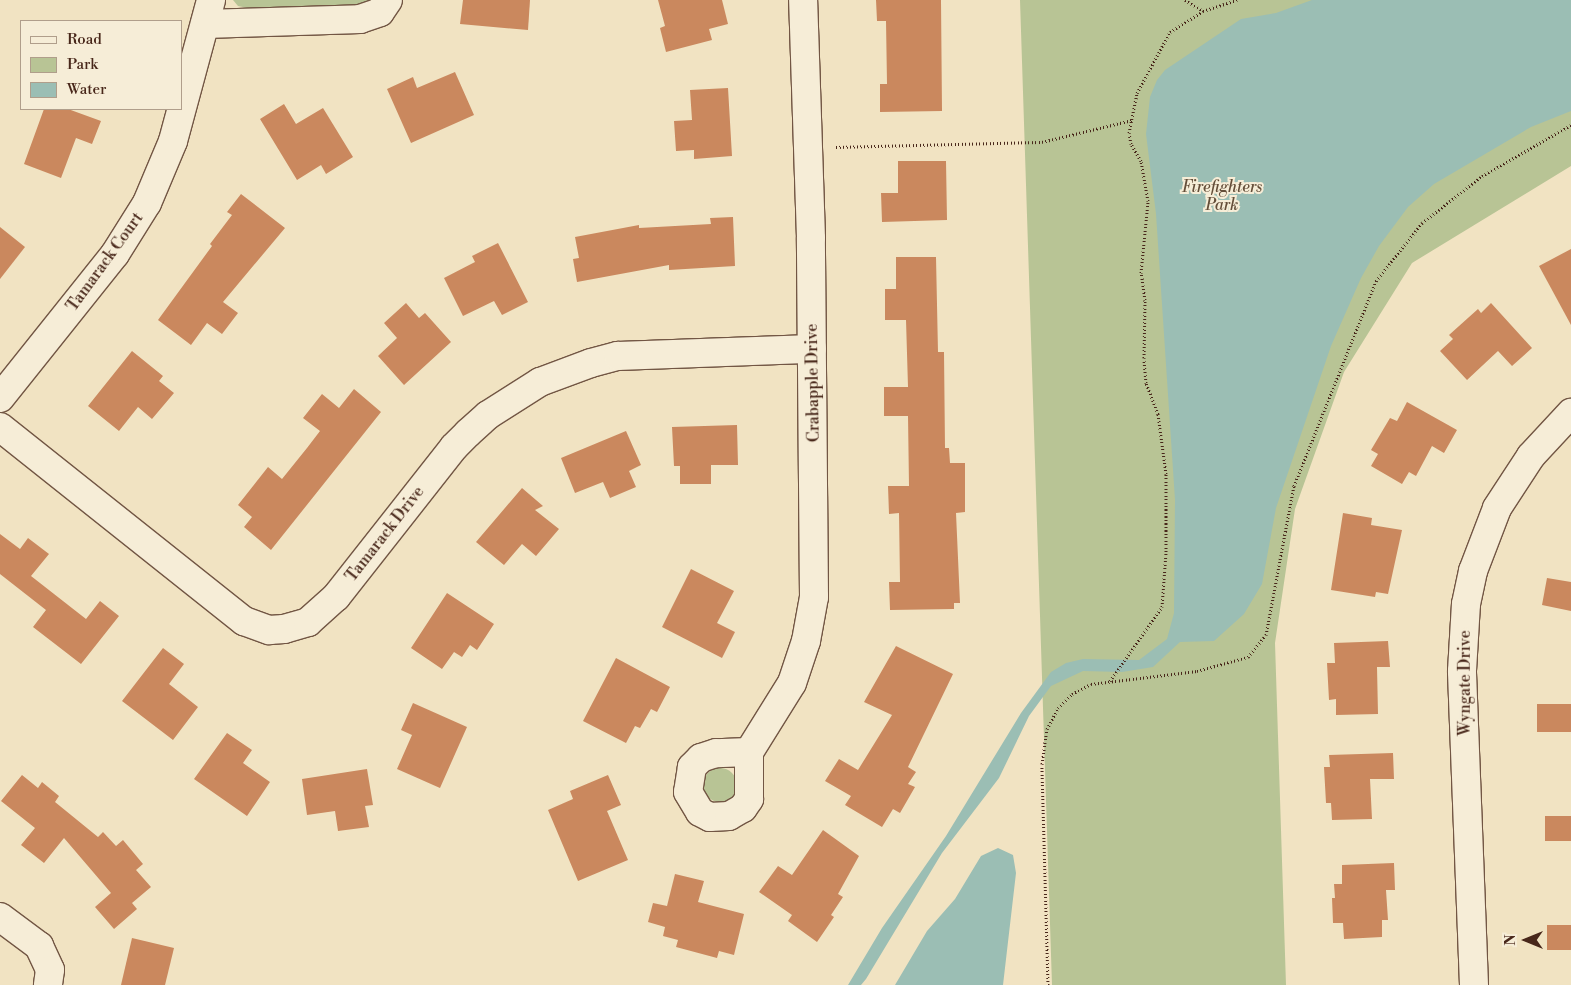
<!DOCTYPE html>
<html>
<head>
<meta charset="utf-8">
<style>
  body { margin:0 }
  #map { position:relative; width:1571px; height:985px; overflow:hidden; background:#f1e3c2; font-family:"Libre Bodoni",serif }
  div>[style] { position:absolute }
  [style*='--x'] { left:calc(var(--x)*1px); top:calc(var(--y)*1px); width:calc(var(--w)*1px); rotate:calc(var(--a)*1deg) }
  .green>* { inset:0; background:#b8c495 }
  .round { border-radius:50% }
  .water>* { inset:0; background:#9bbeb4 }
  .building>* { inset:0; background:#ca885e; transform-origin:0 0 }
  .path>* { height:3px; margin-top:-1.5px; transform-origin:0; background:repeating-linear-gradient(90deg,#48271a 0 1px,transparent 0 3.5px) }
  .roads { filter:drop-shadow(1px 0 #725644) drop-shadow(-1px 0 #725644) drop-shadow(0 1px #725644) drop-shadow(0 -1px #725644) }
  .minor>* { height:28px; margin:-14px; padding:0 14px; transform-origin:14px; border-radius:14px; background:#f6edd7 }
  span { translate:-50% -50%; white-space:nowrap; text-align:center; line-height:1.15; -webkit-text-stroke:4px #f6edd7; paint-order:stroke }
  .park-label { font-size:16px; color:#644e39; font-style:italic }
  .street-label { font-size:16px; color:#48271a }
  .legend { position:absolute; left:20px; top:20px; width:162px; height:90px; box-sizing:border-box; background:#f6edd7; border:1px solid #b09e8b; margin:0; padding:6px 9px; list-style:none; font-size:15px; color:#48271a }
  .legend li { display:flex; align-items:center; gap:10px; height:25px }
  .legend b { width:25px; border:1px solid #b09e8b }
  .north { position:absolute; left:1501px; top:915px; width:50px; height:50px; -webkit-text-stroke:4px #f6edd7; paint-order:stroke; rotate:270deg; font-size:14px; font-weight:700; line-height:20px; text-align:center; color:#48271a }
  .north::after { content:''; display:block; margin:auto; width:18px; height:22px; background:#48271a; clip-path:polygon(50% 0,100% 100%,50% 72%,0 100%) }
</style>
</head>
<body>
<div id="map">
  <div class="green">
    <i style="clip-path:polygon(233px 0,371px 0,359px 5px,252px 9px,238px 6px)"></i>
    <i style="clip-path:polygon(1020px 0,1571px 0,1571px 166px,1412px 263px,1344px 372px,1295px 509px,1275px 643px,1286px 985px,1052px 985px)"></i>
    <i class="round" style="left:703px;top:768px;width:34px;height:34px"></i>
  </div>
  <div class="water">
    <i style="clip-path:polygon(1312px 0,1571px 0,1571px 111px,1531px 127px,1434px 184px,1408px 207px,1379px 246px,1361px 278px,1331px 346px,1276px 508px,1262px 584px,1244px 614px,1214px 641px,1180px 642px,1153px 667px,1122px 672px,1083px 671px,1051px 686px,1029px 716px,999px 778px,942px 853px,866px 979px,861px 985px,848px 985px,882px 928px,946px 836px,1021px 713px,1051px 672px,1066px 663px,1083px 659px,1139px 660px,1167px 639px,1174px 613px,1175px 500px,1156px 214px,1146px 134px,1150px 97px,1157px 80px,1165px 70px,1241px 19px,1276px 13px)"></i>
    <i style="clip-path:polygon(998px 848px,1013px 855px,1016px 873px,1003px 985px,895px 985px,927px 931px,955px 899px,981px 856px)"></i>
  </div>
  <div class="building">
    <i style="clip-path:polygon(463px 0,530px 0,528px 30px,460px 24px)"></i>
    <i style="clip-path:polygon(658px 0,722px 0,728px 24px,709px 29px,712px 40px,666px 52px,660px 28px,665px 26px)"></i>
    <i style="clip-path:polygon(876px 0,941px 0,942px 111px,880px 112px,880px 84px,887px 84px,886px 21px,877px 21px)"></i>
    <i style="clip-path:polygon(455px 72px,474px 115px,411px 143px,387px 89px,413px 77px,417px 88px)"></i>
    <i style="clip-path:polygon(728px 88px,732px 156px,694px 159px,694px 150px,676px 151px,674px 121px,692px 120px,690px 90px)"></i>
    <i style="clip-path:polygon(284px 104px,296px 124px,323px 108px,353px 157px,326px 174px,321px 165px,297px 180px,260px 119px)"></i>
    <i style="clip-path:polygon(44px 109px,68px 109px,101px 121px,92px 144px,76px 138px,61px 178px,24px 164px)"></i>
    <i style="clip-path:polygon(898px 161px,946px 161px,947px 220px,882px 222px,881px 193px,898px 193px)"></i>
    <i style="clip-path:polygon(241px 194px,285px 228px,223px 302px,238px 313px,222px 334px,207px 323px,191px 345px,158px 320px,212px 246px,210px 244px,232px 215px,227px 212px)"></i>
    <i style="clip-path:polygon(733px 217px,735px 266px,669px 270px,669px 265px,577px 282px,573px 259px,579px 258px,575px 237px,639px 225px,639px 228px,711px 224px,710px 218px)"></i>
    <i style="clip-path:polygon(0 227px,25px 247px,0 279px)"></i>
    <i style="clip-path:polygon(498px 243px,528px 302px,502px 315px,494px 301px,463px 316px,444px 278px,475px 262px,472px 256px)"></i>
    <i style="clip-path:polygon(1571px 249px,1571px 325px,1539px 266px)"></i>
    <i style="clip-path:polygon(896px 257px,936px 257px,938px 352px,944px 352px,945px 448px,949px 448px,950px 463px,965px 463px,965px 512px,956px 513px,960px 603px,954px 603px,954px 609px,890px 610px,889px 582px,900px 582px,899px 513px,889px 514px,888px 486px,909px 486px,908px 416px,884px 416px,884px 387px,908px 387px,906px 320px,885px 320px,885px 289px,896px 289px)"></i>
    <i style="clip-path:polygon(406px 303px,419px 318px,425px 313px,451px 342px,404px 385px,378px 356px,397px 338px,384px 323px)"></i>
    <i style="clip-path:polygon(1491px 303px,1532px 348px,1512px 366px,1498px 351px,1467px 380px,1440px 351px,1453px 339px,1449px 335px,1478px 309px,1481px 313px)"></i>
    <i style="clip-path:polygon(132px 351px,163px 376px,159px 381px,174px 393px,152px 419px,138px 407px,119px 431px,88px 406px)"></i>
    <i style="clip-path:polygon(354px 389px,381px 412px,271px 550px,244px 527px,252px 517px,238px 505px,268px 467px,282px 479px,307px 448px,320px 431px,303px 418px,322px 394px,339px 408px)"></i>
    <i style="clip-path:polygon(1407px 402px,1457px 430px,1444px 453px,1432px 446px,1416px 476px,1409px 472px,1402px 484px,1371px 466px,1378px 454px,1371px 450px,1390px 418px,1397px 421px)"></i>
    <i style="clip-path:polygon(737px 425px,738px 465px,711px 465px,711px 484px,680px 484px,680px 466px,674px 466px,672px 427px)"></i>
    <i style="clip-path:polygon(626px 431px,641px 465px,629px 471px,636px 487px,610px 498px,603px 482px,575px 493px,561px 458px)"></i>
    <i style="clip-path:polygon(522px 488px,543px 506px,535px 510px,559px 529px,536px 556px,522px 544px,504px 565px,476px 542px)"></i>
    <i style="clip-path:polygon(1343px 513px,1372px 518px,1371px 525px,1402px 530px,1388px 594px,1376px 592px,1375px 597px,1331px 590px)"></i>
    <i style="clip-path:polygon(0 534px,20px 549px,28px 538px,49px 554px,31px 576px,86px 619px,100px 601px,119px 616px,81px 664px,33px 627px,46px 610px,0 574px)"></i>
    <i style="clip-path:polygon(691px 569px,734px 591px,717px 623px,735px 632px,722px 658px,662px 627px)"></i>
    <i style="clip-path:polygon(1547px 578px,1571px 582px,1571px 611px,1542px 605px)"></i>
    <i style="clip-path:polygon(447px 593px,494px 624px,477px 650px,470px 645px,462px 657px,454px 652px,442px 669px,411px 648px)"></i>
    <i style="clip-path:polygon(1388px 641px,1390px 667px,1377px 667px,1378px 714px,1336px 715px,1336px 699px,1329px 700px,1327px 663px,1335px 663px,1334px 643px)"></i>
    <i style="clip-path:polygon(896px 646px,953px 674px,908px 767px,916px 772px,908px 784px,915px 787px,900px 813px,893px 809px,882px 827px,845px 805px,851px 796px,825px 781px,839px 759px,858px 770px,892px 715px,864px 702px)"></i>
    <i style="clip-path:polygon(163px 648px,184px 664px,169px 684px,198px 707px,173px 740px,122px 701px)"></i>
    <i style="clip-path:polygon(616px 658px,670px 687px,657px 712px,651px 709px,640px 728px,635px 726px,626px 743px,583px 721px)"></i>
    <i style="clip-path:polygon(413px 703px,467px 727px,440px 788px,397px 769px,412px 735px,401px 730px)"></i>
    <i style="left:1571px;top:704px;width:28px;height:34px;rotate:90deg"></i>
    <i style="clip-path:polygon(227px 733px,252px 750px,243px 763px,270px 782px,247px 816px,194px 779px)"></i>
    <i style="clip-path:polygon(1393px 753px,1394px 779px,1370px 779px,1372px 819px,1332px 820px,1331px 803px,1326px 803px,1324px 767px,1330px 767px,1329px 755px)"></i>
    <i style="clip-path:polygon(367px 769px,373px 805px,365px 806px,369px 827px,338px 831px,335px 811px,307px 815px,302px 779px)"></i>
    <i style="clip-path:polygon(22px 775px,38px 788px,42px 782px,59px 796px,55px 802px,98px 837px,103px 832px,116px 846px,123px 840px,143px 864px,136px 870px,151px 887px,132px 903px,137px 909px,114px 929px,95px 907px,111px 893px,64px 838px,44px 863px,21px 845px,35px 828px,1px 801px)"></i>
    <i style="clip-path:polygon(608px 775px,621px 805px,607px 811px,628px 860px,578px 881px,548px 810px,573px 799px,570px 791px)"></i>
    <i style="left:1571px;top:816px;width:25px;height:26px;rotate:90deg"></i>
    <i style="clip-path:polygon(823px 830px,859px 856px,838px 894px,843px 897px,831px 915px,834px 917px,817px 942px,788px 921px,792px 915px,759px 892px,778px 866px,792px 875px)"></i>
    <i style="clip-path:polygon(1394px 863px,1395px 890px,1386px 890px,1388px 920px,1382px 920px,1382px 937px,1344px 939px,1343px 923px,1333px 923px,1332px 898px,1335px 898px,1334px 884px,1342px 884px,1342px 865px)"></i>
    <i style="clip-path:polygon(675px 874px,704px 881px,698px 902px,744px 914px,734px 955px,719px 951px,717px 958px,676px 947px,678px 940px,663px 936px,665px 927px,648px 922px,653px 903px,667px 906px)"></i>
    <i style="left:1571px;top:925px;width:25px;height:24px;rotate:90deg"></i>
    <i style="clip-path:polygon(132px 938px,174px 948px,165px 985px,121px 985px)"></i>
  </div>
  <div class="path">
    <i style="--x:1185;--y:0;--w:21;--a:31"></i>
    <i style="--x:1203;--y:11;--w:36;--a:-18"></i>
    <i style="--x:836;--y:147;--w:206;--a:-1.4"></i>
    <i style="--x:1042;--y:142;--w:93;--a:-13.7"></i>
    <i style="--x:1110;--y:681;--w:90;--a:-54.9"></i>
    <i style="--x:1162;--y:607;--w:55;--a:-85.8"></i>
    <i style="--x:1166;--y:552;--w:78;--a:-90"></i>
    <i style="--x:1166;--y:474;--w:61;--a:-97.6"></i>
    <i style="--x:1158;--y:414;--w:33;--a:-111"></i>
    <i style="--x:1146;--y:383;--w:25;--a:-95"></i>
    <i style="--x:1144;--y:358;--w:58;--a:-89"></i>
    <i style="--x:1145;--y:300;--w:27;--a:-98"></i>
    <i style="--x:1141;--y:273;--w:72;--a:-84.4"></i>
    <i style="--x:1148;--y:201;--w:41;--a:-99.9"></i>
    <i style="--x:1141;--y:161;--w:20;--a:-120"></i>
    <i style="--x:1131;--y:144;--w:11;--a:-100"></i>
    <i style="--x:1129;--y:133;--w:41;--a:-78.7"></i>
    <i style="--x:1137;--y:93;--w:69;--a:-61.6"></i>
    <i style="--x:1170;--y:32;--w:39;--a:-32"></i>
    <i style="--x:1048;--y:985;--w:221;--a:-91.6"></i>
    <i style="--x:1042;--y:764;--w:35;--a:-82"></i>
    <i style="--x:1047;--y:729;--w:24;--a:-62"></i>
    <i style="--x:1058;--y:708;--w:20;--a:-45"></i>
    <i style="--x:1072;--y:694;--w:21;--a:-28"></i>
    <i style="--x:1091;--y:684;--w:107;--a:-7"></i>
    <i style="--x:1197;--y:671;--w:53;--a:-15.4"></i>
    <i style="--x:1248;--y:657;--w:28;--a:-51"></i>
    <i style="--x:1266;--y:635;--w:152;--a:-79.4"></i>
    <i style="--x:1294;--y:486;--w:221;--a:-68.2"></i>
    <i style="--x:1376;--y:281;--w:74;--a:-51.6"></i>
    <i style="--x:1422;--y:223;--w:76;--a:-38.1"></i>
    <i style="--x:1482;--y:176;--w:103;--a:-29.8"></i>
  </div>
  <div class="roads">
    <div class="minor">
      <i style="--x:205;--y:24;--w:155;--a:-1.8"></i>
      <i style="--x:360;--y:19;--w:21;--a:-19"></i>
      <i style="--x:380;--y:12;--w:14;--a:-56"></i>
      <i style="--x:0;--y:398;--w:184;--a:-51.4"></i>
      <i style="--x:115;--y:254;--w:60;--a:-57.9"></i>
      <i style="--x:147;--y:203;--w:67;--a:-67.2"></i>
      <i style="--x:173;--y:141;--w:146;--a:-74.9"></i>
      <i style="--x:0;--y:427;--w:312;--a:38.5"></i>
      <i style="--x:244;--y:621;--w:27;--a:20"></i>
      <i style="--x:269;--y:630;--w:15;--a:-4"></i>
      <i style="--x:284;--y:629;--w:25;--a:-16"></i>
      <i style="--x:308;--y:622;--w:38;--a:-42"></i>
      <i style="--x:336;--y:597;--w:191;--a:-51.8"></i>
      <i style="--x:454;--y:447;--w:20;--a:-45"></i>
      <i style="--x:468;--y:433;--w:27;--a:-42"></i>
      <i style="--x:488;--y:415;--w:62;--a:-32.4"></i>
      <i style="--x:540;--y:382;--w:54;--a:-20.4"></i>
      <i style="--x:591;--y:363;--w:28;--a:-15"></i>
      <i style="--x:618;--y:356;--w:194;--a:-2.1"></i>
      <i style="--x:749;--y:752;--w:33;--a:178"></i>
      <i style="--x:716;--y:753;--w:16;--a:162"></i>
      <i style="--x:701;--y:758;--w:13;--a:135"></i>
      <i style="--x:692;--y:767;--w:25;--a:99"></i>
      <i style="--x:688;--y:792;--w:23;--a:59"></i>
      <i style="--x:700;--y:812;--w:11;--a:27"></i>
      <i style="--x:710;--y:817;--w:19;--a:-3"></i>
      <i style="--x:729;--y:816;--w:16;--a:-30"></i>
      <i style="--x:743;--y:808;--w:11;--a:-56"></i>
      <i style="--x:749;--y:799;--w:47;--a:-90"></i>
      <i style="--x:749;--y:752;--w:81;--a:-58.1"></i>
      <i style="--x:792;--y:683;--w:44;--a:-71.6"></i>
      <i style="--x:806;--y:641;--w:45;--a:-79.7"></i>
      <i style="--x:814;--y:597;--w:359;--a:-90.5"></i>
      <i style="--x:811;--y:238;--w:238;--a:-91.9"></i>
      <i style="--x:0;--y:917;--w:49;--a:36.6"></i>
      <i style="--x:39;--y:946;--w:26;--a:65"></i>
      <i style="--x:50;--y:970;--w:15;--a:98"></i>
      <i style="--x:1474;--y:985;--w:314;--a:-92.2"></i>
      <i style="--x:1462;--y:671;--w:67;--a:-86.6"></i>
      <i style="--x:1466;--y:604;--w:34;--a:-78"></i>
      <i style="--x:1473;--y:571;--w:67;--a:-69.1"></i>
      <i style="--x:1497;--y:508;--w:62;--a:-56.8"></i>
      <i style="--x:1531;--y:456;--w:59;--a:-47.1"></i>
    </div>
  </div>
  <div class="park-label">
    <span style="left:1222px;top:196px">Firefighters<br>Park</span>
  </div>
  <div class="street-label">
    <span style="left:105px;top:262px;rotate:-54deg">Tamarack Court</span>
    <span style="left:813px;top:383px;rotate:-91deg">Crabapple Drive</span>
    <span style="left:385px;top:534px;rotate:-52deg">Tamarack Drive</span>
    <span style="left:1465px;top:683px;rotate:-90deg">Wyngate Drive</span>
  </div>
  <ul class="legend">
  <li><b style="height:6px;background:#f6edd7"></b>Road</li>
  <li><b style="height:14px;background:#b8c495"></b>Park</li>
  <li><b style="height:14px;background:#9bbeb4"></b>Water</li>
  </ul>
  <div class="north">N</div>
</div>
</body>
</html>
